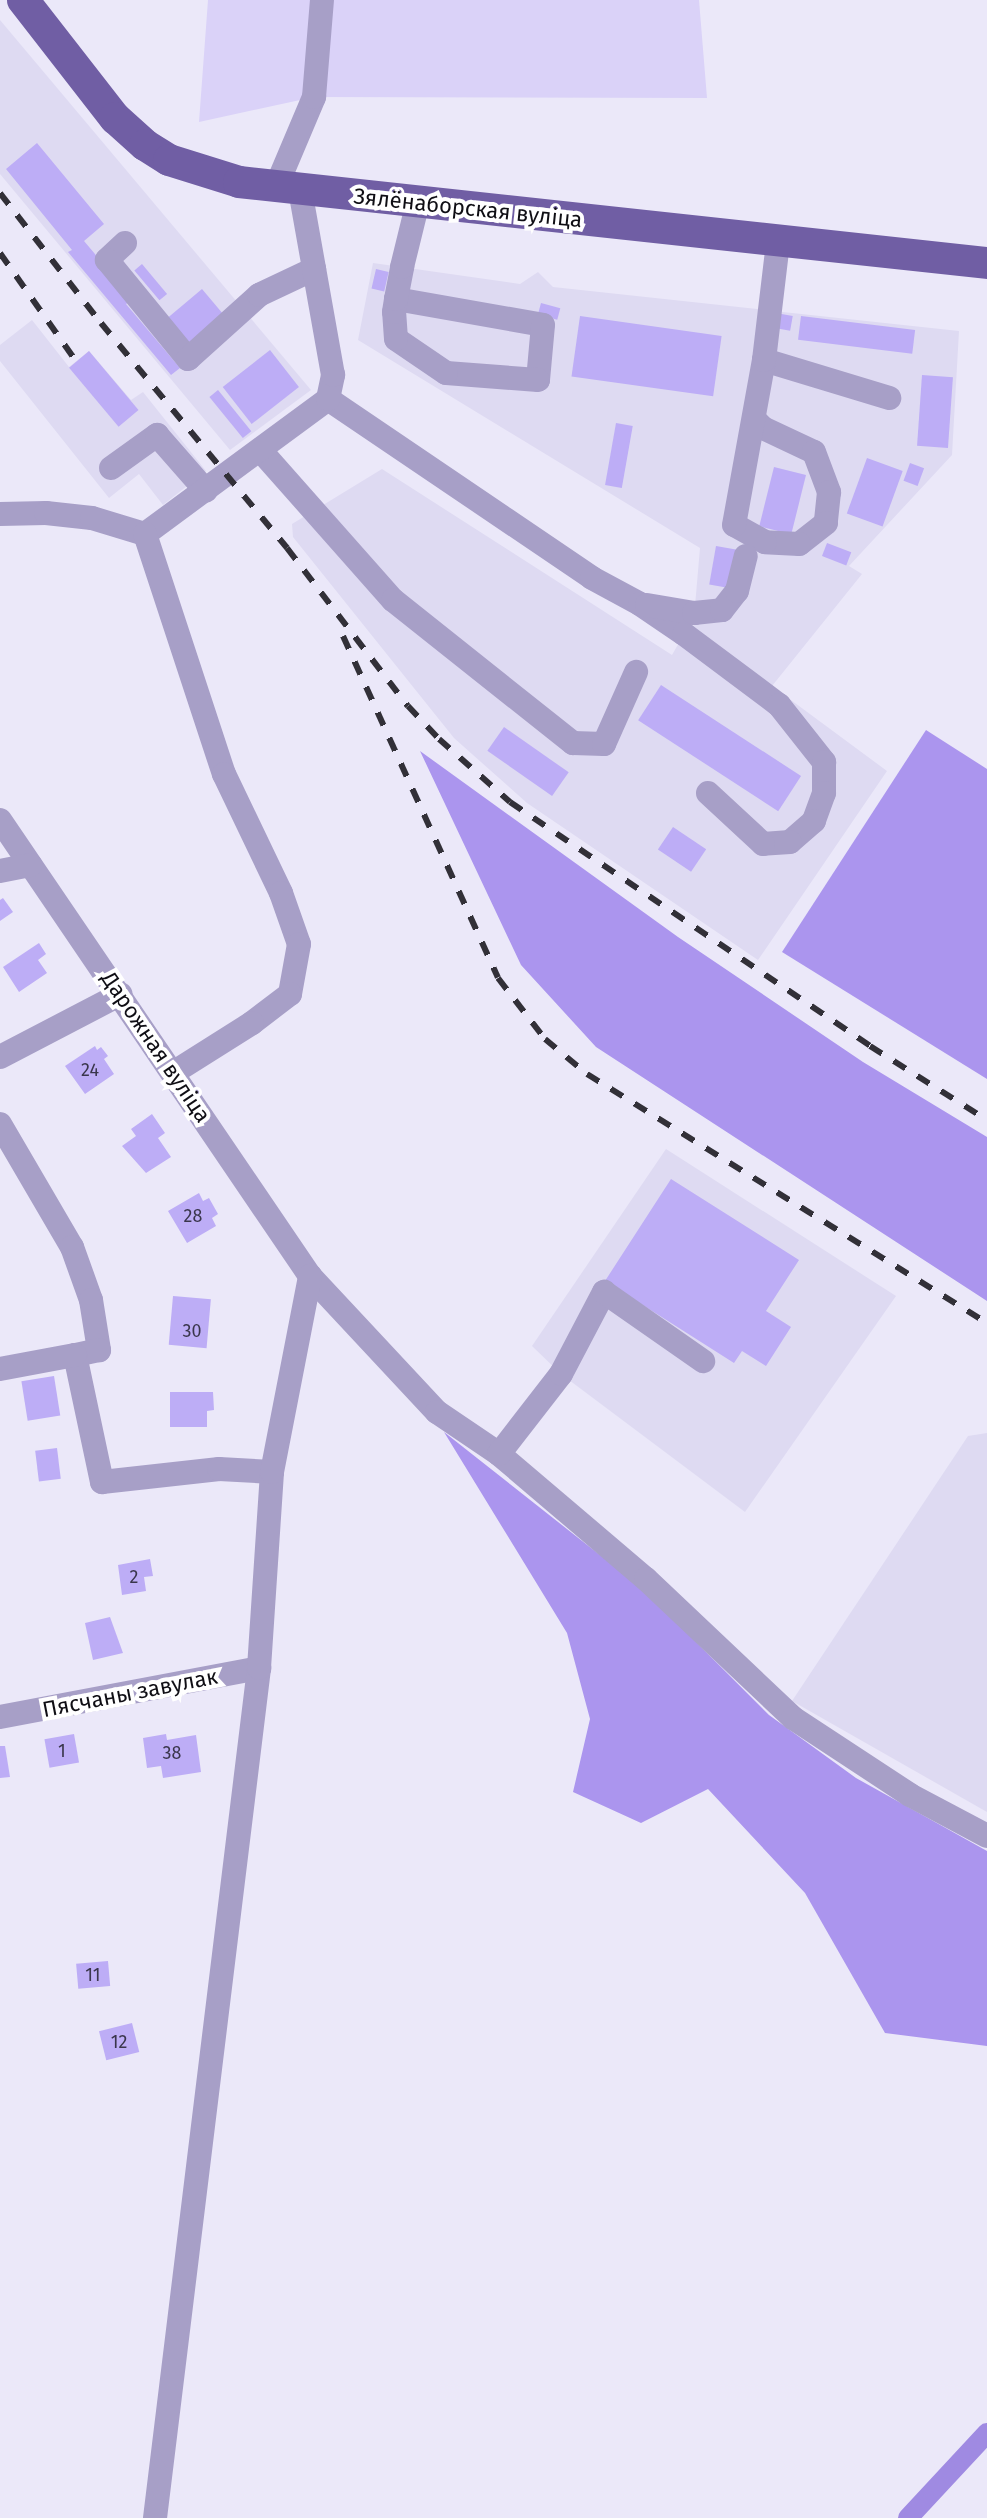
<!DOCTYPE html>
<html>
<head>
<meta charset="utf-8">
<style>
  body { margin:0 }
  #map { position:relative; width:987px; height:2518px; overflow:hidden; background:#ebe8f9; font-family:"Fira Sans",sans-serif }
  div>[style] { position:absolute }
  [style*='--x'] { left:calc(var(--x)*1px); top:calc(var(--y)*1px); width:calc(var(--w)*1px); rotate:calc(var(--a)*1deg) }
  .built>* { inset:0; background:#dedaf2 }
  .green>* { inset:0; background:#dad2f8 }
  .forest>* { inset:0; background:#ab95ee }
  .canal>* { height:20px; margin:-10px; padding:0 10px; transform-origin:10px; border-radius:10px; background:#9f8ae2 }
  .building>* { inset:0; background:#bdadf6; transform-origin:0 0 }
  .minor>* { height:24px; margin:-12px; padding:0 12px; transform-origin:12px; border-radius:12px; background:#a79fc7 }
  .major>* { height:32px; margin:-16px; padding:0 16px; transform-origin:16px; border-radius:16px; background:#705ea4 }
  .rail>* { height:6px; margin-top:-3px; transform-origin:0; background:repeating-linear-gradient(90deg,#323038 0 14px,transparent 0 28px) }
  span { translate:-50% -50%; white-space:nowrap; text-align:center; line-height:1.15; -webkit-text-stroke:8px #fff; paint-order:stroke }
  .number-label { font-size:18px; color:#3a364c }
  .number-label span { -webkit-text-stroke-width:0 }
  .street-label { font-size:22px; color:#0f0e14 }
</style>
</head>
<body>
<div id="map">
  <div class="built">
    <i style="clip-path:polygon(0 20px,311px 390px,230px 450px,0 174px)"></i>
    <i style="clip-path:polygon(373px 263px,520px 284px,538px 272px,553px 287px,959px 331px,952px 455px,849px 566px,862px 574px,772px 686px,887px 771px,758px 960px,527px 803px,454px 738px,293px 537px,292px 524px,382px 469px,672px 655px,684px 634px,693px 629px,700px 548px,358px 340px)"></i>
    <i style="clip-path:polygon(32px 320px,69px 367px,89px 351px,131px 400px,143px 392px,206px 471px,163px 505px,139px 474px,109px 498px,0 361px,0 345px)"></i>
    <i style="clip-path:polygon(666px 1149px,896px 1296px,745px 1512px,561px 1374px,532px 1346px)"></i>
    <i style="clip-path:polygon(987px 1433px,987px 1812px,792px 1701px,968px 1436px)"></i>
  </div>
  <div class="green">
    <i style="clip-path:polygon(208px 0,699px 0,707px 98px,314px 97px,199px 122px)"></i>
  </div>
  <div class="forest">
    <i style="clip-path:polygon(926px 730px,987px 769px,987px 1079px,782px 952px)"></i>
    <i style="clip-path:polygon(420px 751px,678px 937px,863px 1062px,987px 1137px,987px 1301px,596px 1047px,521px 965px)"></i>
    <i style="clip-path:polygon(444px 1432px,643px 1589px,769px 1715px,856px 1778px,987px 1851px,987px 2046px,885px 2033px,805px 1893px,708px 1789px,641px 1823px,573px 1792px,590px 1719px,567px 1633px)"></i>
  </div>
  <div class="canal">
    <i style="--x:908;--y:2518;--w:116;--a:-47.1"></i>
  </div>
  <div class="building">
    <i style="clip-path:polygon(37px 143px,104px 224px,84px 241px,133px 299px,126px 304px,180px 368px,171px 375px,68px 252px,72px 250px,6px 169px)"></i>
    <i style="left:142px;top:264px;width:39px;height:10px;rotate:50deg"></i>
    <i style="left:376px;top:269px;width:13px;height:20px;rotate:13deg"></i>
    <i style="left:202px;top:289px;width:38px;height:45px;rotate:50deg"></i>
    <i style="left:541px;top:303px;width:20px;height:12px;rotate:15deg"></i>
    <i style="left:776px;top:313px;width:17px;height:15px;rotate:10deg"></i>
    <i style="left:580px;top:316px;width:143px;height:61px;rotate:8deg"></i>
    <i style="left:801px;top:316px;width:115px;height:24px;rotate:7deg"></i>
    <i style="left:270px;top:350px;width:47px;height:60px;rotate:52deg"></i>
    <i style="left:89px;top:351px;width:77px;height:26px;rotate:50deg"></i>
    <i style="left:922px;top:375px;width:31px;height:71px;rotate:4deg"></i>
    <i style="left:218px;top:390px;width:53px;height:11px;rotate:51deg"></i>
    <i style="left:616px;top:423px;width:17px;height:63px;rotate:10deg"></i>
    <i style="left:867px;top:458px;width:38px;height:59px;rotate:20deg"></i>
    <i style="left:910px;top:463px;width:15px;height:19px;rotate:20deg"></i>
    <i style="left:774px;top:467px;width:33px;height:61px;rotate:14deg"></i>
    <i style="left:827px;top:543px;width:26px;height:14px;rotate:21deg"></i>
    <i style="left:716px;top:546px;width:23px;height:39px;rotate:10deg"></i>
    <i style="left:661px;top:685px;width:167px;height:42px;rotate:33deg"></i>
    <i style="left:504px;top:727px;width:79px;height:29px;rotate:35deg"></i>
    <i style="left:673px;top:827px;width:40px;height:27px;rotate:34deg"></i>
    <i style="clip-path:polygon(3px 898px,13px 912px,0 921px,0 900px)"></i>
    <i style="clip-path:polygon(39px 943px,46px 954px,38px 960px,47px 973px,19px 992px,3px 967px)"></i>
    <i style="clip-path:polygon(95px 1046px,97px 1050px,101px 1047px,108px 1056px,104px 1059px,114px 1074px,85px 1094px,65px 1066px)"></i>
    <i style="clip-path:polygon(152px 1114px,165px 1133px,158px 1138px,171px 1157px,146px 1173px,122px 1146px,136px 1136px,131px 1129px)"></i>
    <i style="clip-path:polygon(671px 1179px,799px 1260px,766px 1311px,791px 1327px,766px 1366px,742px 1351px,734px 1363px,605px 1281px)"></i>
    <i style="clip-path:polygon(199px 1193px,203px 1201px,209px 1198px,218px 1214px,212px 1218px,216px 1226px,187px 1243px,168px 1211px)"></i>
    <i style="left:173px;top:1296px;width:38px;height:49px;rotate:5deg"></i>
    <i style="left:54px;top:1376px;width:40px;height:33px;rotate:81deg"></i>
    <i style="clip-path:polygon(170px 1392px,213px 1392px,214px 1410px,207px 1411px,207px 1427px,170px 1427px)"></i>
    <i style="left:57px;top:1448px;width:31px;height:22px;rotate:83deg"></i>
    <i style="clip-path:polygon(150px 1559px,153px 1576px,144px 1577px,146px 1591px,122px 1595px,118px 1565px)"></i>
    <i style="clip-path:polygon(110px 1617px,123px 1653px,93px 1660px,85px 1623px)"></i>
    <i style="left:74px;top:1734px;width:29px;height:30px;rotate:80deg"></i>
    <i style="clip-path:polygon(166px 1734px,167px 1740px,196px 1735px,201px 1772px,163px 1778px,161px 1766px,147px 1768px,143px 1738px)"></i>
    <i style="clip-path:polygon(0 1746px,5px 1746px,10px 1777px,0 1778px)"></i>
    <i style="left:108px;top:1961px;width:25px;height:32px;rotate:85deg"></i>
    <i style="left:132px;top:2023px;width:30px;height:34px;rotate:76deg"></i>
  </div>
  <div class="minor">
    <i style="--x:276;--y:187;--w:98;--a:-67.1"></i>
    <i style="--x:314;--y:97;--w:97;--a:-85.3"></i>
    <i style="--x:125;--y:243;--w:25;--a:137"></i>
    <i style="--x:107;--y:260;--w:128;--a:50.7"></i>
    <i style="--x:188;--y:359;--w:96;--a:-42"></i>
    <i style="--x:259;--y:295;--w:61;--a:-25.3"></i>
    <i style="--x:396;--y:299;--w:149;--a:10"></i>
    <i style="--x:543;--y:325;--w:55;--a:95.2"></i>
    <i style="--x:538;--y:380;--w:92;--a:-175.6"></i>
    <i style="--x:446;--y:373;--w:60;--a:-145.8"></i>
    <i style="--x:396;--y:339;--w:27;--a:-94"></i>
    <i style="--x:394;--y:312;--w:13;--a:-81"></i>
    <i style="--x:396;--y:299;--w:33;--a:-79"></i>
    <i style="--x:402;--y:267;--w:67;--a:-76.2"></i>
    <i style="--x:764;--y:360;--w:131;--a:16.9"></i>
    <i style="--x:328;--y:399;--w:319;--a:34.1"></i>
    <i style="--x:592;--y:578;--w:55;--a:28.4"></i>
    <i style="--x:640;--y:604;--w:53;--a:34.3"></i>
    <i style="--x:684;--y:634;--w:119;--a:36.8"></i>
    <i style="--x:779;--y:705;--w:73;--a:51.7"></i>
    <i style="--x:824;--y:762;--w:31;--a:90"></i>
    <i style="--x:824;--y:793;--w:30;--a:110"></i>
    <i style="--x:814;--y:821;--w:32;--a:139"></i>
    <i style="--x:790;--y:842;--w:27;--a:176"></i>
    <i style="--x:763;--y:844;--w:75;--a:-137.2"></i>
    <i style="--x:754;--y:419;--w:13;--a:45"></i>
    <i style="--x:763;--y:428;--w:56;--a:25.2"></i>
    <i style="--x:814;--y:452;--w:43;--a:69.4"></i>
    <i style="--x:829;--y:492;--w:31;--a:96"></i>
    <i style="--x:826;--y:523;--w:34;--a:142"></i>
    <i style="--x:799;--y:544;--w:34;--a:-177"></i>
    <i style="--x:765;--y:542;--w:35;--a:-151"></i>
    <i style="--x:734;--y:525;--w:168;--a:-79.7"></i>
    <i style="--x:764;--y:360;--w:119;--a:-83.2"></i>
    <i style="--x:261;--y:451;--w:199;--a:48.5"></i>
    <i style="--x:393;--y:600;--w:230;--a:38.5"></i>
    <i style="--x:573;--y:743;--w:31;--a:2"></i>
    <i style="--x:604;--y:744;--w:79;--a:-66"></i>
    <i style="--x:111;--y:468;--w:57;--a:-35.7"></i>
    <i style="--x:157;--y:435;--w:74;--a:48.8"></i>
    <i style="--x:0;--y:514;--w:46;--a:-1.2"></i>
    <i style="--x:46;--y:513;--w:46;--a:6.2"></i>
    <i style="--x:92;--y:518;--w:55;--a:16.8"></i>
    <i style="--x:145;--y:534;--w:227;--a:-36.4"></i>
    <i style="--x:328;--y:399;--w:25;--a:-78"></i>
    <i style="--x:333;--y:375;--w:188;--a:-100.1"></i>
    <i style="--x:145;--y:534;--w:253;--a:71.8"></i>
    <i style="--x:224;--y:774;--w:132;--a:64.4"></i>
    <i style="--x:281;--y:893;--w:54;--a:70.6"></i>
    <i style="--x:299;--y:944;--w:51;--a:100.2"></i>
    <i style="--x:290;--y:994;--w:48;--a:142.7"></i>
    <i style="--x:252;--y:1023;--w:93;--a:147.7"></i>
    <i style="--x:647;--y:605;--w:48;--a:9.7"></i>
    <i style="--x:694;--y:613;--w:28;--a:-6"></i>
    <i style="--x:722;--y:610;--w:24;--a:-52"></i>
    <i style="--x:737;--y:591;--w:36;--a:-76"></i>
    <i style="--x:0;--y:820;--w:551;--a:55.79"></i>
    <i style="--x:310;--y:1276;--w:186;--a:47"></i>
    <i style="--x:437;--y:1412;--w:75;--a:34.1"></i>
    <i style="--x:499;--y:1454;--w:193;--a:40.4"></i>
    <i style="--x:646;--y:1579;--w:202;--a:43.4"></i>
    <i style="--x:793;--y:1718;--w:140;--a:33.3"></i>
    <i style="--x:910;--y:1795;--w:87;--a:28"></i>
    <i style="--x:0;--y:871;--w:31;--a:-11"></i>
    <i style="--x:0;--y:1057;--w:136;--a:-27.5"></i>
    <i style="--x:0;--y:1124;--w:143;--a:59.7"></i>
    <i style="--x:72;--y:1247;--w:56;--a:70.3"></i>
    <i style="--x:91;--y:1300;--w:51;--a:80.9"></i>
    <i style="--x:99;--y:1350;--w:25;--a:168"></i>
    <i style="--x:75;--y:1355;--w:130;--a:78"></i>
    <i style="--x:102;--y:1482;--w:118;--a:-6.3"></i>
    <i style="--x:219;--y:1469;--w:53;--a:3.2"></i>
    <i style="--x:0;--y:1369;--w:76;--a:-10.6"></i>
    <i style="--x:499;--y:1454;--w:101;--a:-52.2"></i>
    <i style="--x:561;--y:1374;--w:93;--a:-62.3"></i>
    <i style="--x:604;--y:1292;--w:121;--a:34.9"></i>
    <i style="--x:0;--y:1717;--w:264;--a:-10.7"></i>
    <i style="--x:155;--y:2518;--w:856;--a:-83.02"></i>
    <i style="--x:259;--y:1668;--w:196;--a:-86.2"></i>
    <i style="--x:272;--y:1472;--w:200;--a:-79"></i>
  </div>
  <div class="major">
    <i style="--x:23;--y:0;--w:150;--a:52.1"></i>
    <i style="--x:115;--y:118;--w:40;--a:42"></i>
    <i style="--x:145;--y:145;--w:28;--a:32"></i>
    <i style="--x:169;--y:160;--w:73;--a:17.4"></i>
    <i style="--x:239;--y:182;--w:752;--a:6.18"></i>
  </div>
  <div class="rail">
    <i style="--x:0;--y:193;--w:165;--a:52.2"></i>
    <i style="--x:101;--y:323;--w:292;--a:50.4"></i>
    <i style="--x:287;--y:548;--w:199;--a:52.6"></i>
    <i style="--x:408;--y:706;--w:45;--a:46.8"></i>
    <i style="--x:439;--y:739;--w:95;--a:41.6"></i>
    <i style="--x:510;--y:802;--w:435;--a:34.1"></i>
    <i style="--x:870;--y:1046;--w:138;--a:32.3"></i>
    <i style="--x:0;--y:253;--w:132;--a:54.9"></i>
    <i style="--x:343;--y:636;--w:375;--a:65.6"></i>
    <i style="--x:498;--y:978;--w:77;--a:52.4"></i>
    <i style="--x:545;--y:1039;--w:55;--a:39.8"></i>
    <i style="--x:587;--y:1074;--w:471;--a:31.9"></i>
  </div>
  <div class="number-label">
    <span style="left:90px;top:1070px">24</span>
    <span style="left:193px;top:1216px">28</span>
    <span style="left:192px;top:1331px">30</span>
    <span style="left:134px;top:1577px">2</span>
    <span style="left:62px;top:1751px">1</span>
    <span style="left:172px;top:1753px">38</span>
    <span style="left:93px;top:1975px">11</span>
    <span style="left:119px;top:2042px">12</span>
  </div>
  <div class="street-label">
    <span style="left:468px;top:208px;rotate:6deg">Зялёнаборская вуліца</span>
    <span style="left:156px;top:1047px;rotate:56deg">Дарожная вуліца</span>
    <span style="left:130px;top:1693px;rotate:-11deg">Пясчаны завулак</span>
  </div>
</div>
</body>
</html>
